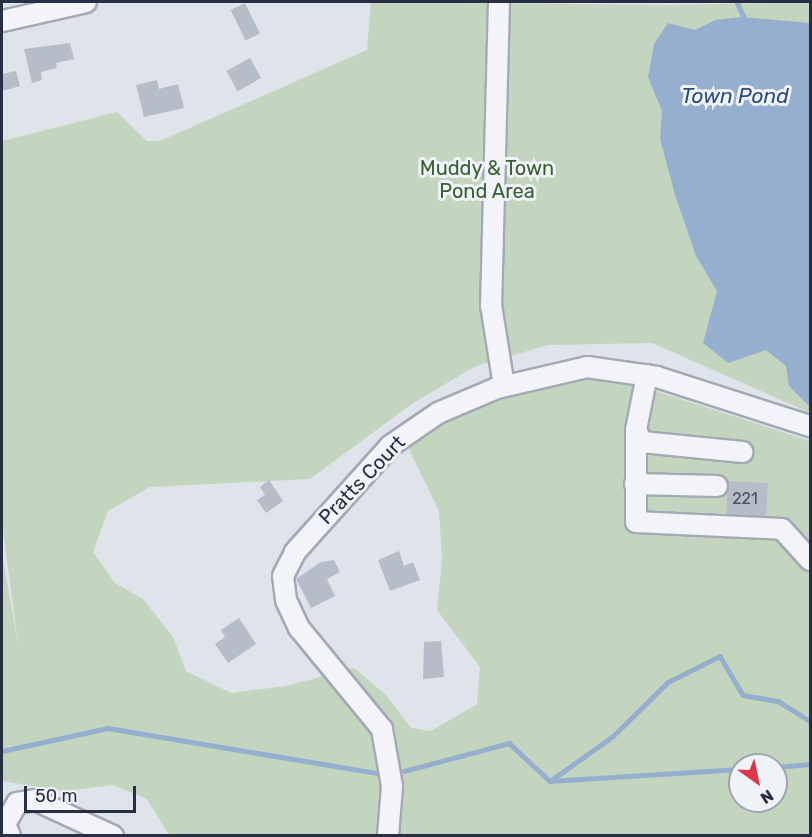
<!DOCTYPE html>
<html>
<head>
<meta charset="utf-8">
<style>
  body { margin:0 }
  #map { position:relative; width:812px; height:837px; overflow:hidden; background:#dfe3ea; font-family:Rubik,sans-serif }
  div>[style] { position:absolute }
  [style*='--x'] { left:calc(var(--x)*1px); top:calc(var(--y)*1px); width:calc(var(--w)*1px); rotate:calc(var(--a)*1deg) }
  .green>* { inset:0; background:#c4d5bf }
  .water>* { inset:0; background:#96afce }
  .stream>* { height:4.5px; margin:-2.25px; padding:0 2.25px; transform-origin:2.25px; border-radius:2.25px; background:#96afce }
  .building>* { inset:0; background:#b6bcc8; transform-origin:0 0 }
  .roads { filter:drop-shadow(2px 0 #a4a9b5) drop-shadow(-2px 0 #a4a9b5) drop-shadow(0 2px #a4a9b5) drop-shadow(0 -2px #a4a9b5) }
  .minor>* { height:20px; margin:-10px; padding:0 10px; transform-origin:10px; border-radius:10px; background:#f2f4f8 }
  span { translate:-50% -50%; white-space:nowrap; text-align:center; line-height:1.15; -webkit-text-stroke:6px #eff2f7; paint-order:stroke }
  .number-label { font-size:16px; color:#4a5264 }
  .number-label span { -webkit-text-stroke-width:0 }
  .park-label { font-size:20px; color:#396032 }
  .street-label { font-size:20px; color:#262f43 }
  .water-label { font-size:21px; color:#2b4c7c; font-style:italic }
  .frame { position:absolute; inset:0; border:3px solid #262f43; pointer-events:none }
  .north { position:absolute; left:728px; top:753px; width:60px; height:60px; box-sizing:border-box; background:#eff2f7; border:2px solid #9fa4af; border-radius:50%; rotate:147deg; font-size:16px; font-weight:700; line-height:24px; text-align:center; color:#262f43 }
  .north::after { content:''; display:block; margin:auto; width:21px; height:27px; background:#dd3648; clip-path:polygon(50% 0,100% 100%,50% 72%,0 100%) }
  .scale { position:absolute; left:24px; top:786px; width:112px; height:27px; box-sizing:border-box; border:3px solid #262f43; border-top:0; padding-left:8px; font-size:18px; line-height:21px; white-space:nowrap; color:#262f43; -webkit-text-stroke:4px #eff2f7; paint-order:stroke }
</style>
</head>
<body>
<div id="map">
  <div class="green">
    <i style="clip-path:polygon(evenodd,371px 2px,671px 5px,810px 2px,810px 413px,652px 343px,548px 345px,476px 366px,413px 403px,310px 479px,150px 487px,108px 511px,93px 552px,115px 583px,143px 599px,173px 637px,186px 671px,231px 693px,286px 686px,354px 668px,386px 695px,411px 728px,431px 731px,477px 704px,480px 667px,437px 610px,442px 558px,439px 511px,405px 441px,499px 398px,560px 382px,594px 379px,637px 385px,810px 441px,810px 835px,169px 835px,147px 799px,113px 785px,65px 791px,2px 781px,2px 554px,18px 644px,2px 522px,2px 141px,117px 112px,147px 141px,160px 141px,367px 50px,371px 2px,740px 765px,776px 765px,776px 801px,740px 801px,740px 765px)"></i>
  </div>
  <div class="water">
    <i style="clip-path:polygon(741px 17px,810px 23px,810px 407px,789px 386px,786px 366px,766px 350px,728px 363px,703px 343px,717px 291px,696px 256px,676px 198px,660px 139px,662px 111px,648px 77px,654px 44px,668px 23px,695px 30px,715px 20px)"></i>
  </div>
  <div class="stream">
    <i style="--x:737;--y:2;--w:21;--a:65"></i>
    <i style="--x:2;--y:751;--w:108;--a:-12.2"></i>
    <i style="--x:108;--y:728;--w:279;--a:9.5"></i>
    <i style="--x:776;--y:767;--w:34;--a:-5"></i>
    <i style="--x:404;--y:771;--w:109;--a:-14.9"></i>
    <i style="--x:509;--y:743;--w:56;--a:42.8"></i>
    <i style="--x:550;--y:781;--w:190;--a:-3.6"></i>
    <i style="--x:550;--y:781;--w:77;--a:-35.5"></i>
    <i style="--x:613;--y:736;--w:77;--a:-44.5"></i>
    <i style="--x:668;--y:682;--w:58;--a:-26.6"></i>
    <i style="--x:720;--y:656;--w:45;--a:59.5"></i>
    <i style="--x:743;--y:695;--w:36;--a:10"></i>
    <i style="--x:778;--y:701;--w:38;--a:32"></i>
  </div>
  <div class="building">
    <i style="left:245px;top:3px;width:34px;height:16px;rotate:64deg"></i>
    <i style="clip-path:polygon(70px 43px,74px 59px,56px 63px,57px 68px,41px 72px,42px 80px,32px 83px,24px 49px)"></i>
    <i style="left:250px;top:58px;width:23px;height:27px;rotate:61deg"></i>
    <i style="clip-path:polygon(16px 71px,20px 86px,2px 91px,2px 74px)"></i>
    <i style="clip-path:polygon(157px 80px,159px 89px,178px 84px,184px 108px,144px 117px,136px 85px)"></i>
    <i style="clip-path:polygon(269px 480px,283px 501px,266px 513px,257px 500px,265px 495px,260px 487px)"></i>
    <i style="left:728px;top:481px;width:40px;height:34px;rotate:3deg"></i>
    <i style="clip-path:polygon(399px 551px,404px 566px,413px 562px,420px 580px,390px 591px,378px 560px)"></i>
    <i style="clip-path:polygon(334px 560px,340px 572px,327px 579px,335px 596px,311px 608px,296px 579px,321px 562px)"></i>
    <i style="clip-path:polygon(239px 618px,256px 644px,228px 663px,215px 644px,225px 637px,221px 630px)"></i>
    <i style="clip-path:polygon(441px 641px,444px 677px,423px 679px,424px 642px)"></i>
  </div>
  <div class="roads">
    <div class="minor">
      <i style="--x:499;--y:2;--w:303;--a:91.5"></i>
      <i style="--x:491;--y:305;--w:82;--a:80.9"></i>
      <i style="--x:2;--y:21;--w:86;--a:-12.7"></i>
      <i style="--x:647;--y:375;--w:56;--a:101.3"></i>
      <i style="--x:636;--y:430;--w:13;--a:63"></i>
      <i style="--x:642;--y:442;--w:101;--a:5.7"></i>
      <i style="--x:636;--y:430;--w:92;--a:90"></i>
      <i style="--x:636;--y:522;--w:146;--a:2.7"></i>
      <i style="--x:782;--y:529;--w:42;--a:47.9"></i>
      <i style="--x:635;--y:484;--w:82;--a:1.4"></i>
      <i style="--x:10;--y:836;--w:13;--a:-113"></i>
      <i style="--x:5;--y:824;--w:24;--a:-60"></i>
      <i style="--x:17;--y:803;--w:18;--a:-9"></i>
      <i style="--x:35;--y:800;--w:86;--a:24.8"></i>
      <i style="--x:388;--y:836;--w:50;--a:-85.4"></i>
      <i style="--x:392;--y:786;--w:58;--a:-100"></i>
      <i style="--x:382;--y:729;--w:131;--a:-129.4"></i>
      <i style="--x:299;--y:628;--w:31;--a:-115"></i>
      <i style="--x:286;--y:600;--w:24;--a:-97"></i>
      <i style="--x:283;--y:576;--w:27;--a:-63"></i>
      <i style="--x:295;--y:552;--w:142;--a:-48.1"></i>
      <i style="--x:390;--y:446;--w:58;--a:-34.5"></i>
      <i style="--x:438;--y:413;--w:64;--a:-23"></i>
      <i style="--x:497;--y:388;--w:92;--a:-13.1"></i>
      <i style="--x:587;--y:367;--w:71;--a:8.1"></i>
      <i style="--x:657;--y:377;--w:161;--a:17.8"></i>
    </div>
  </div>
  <div class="number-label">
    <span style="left:745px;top:499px">221</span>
  </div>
  <div class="park-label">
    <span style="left:487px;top:180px">Muddy &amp; Town<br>Pond Area</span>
  </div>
  <div class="street-label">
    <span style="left:362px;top:480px;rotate:-46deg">Pratts Court</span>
  </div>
  <div class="water-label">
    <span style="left:735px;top:96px">Town Pond</span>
  </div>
  <div class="frame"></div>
  <div class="north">N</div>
  <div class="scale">50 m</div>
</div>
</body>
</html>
